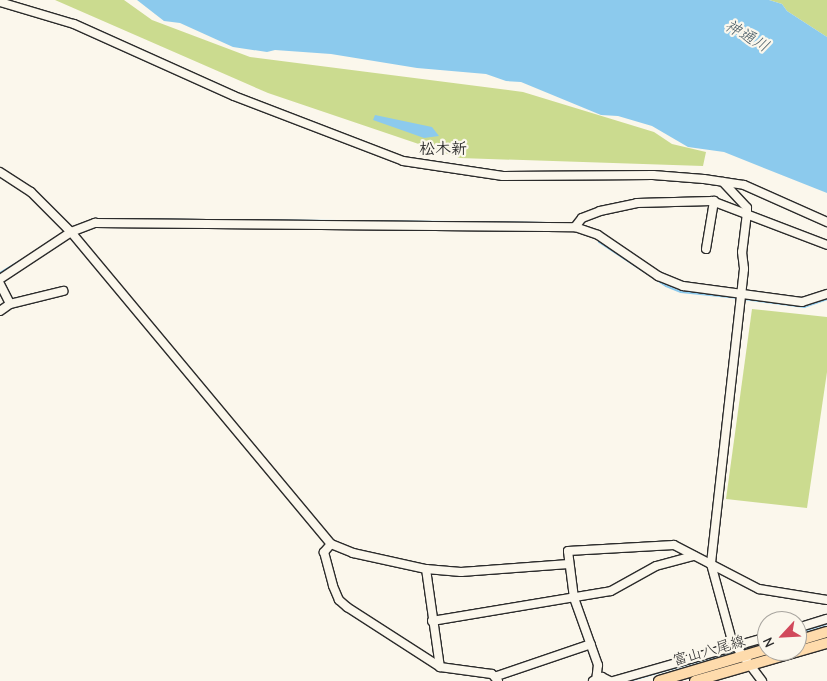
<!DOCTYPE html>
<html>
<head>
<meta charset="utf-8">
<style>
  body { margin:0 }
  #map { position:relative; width:827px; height:681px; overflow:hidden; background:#fbf7ec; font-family:"Comic Neue","Klee One",sans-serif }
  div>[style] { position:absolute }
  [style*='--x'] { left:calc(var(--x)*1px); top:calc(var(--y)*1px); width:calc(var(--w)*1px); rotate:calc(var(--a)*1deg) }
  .green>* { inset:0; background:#cbdb8f }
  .water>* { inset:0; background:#8ccaed }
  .stream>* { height:2px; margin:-1px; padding:0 1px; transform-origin:1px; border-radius:1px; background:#8ccaed }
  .roads { filter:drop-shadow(1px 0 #2b2b2b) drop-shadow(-1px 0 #2b2b2b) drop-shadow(0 1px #2b2b2b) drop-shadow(0 -1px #2b2b2b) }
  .minor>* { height:8px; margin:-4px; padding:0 4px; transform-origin:4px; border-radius:4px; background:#fbf7ec }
  .major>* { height:10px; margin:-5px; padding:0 5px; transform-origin:5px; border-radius:5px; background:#fedbac }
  span { translate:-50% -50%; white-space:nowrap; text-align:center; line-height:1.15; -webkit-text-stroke:4.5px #fbf7ec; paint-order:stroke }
  .street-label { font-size:15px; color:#2b2b2b }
  .water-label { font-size:16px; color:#485b65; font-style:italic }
  .neighbourhood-label { font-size:16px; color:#2b2b2b; font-weight:700 }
  .north { position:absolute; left:757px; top:611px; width:50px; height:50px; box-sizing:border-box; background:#fbf7ec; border:1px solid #a8a59f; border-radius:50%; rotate:245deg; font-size:14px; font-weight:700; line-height:20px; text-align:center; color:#2b2b2b }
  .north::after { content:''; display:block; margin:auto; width:18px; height:22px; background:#d1495b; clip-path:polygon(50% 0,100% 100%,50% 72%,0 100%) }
</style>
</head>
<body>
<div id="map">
  <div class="green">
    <i style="clip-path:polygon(55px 0,124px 0,152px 20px,250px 57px,523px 92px,654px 132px,672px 144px,706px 152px,703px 166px,460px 158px,268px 93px)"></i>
    <i style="clip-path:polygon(769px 0,827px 0,827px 37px,787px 11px,782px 4px)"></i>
    <i style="clip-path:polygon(752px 309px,827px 317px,827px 372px,807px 508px,726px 499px)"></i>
  </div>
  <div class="water">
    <i style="clip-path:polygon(137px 0,769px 0,782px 4px,787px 11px,827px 37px,827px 193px,724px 152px,688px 147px,652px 126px,618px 116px,601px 115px,521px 82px,506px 81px,486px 74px,417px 68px,331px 54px,275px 50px,267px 52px,233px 47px,180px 23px,164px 21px)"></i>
    <i style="clip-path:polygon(375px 115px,432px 127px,439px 136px,424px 138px,410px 133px,373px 120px)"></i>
  </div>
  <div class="stream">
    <i style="--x:73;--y:228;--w:26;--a:-21"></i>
    <i style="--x:97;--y:219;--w:474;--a:0.5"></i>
    <i style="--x:599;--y:242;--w:80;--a:33.3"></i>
    <i style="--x:666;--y:286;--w:16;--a:22"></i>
    <i style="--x:681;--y:292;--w:58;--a:5.9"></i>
    <i style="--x:0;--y:273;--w:41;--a:-31"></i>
    <i style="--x:744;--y:299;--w:61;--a:7.6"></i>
    <i style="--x:804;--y:307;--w:24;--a:-19"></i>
    <i style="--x:797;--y:633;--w:31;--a:-17"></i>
    <i style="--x:745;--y:648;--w:23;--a:-18"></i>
    <i style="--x:629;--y:681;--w:110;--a:-15.8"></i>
  </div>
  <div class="roads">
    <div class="minor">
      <i style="--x:0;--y:2;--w:77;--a:16.6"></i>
      <i style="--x:74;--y:24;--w:175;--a:24.2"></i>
      <i style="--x:234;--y:96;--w:181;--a:21"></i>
      <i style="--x:403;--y:161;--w:101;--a:8.5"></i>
      <i style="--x:503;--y:176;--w:150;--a:-0.4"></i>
      <i style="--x:653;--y:175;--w:51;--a:4.5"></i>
      <i style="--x:704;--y:179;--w:40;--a:8.5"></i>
      <i style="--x:744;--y:185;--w:91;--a:24"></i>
      <i style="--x:0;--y:172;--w:37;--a:33"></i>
      <i style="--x:31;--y:192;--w:57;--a:45"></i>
      <i style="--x:71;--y:232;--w:406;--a:50.2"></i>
      <i style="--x:331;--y:544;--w:24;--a:22"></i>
      <i style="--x:353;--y:553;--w:75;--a:12.4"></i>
      <i style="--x:426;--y:569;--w:35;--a:5"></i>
      <i style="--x:461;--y:572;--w:108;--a:-4.2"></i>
      <i style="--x:723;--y:182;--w:35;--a:47"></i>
      <i style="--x:747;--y:208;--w:5;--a:90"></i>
      <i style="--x:747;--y:213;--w:39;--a:97"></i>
      <i style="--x:742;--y:252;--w:17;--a:83"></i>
      <i style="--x:744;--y:269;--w:297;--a:96.4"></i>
      <i style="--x:711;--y:564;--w:80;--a:74.7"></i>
      <i style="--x:732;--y:641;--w:50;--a:53.1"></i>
      <i style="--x:575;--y:227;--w:11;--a:-52"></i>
      <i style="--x:582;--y:218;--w:19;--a:-21"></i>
      <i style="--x:600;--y:211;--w:38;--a:-12"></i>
      <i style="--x:637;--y:203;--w:75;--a:-1.5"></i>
      <i style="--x:712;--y:201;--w:123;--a:20.9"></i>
      <i style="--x:706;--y:249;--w:49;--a:-80.5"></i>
      <i style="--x:0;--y:279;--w:85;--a:-33.5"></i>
      <i style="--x:71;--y:232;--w:26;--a:-21"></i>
      <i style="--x:95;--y:223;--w:480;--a:0.5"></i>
      <i style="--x:575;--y:227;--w:24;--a:19"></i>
      <i style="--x:598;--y:235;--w:73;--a:34.3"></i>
      <i style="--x:658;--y:276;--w:27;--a:22"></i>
      <i style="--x:683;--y:286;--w:120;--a:7.7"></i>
      <i style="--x:802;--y:302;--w:26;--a:-18"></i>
      <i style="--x:0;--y:284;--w:22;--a:63"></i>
      <i style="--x:10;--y:304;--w:12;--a:145"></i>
      <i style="--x:10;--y:304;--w:55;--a:-13.8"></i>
      <i style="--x:331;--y:544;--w:11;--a:131"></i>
      <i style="--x:324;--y:552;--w:35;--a:75"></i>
      <i style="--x:333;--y:586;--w:15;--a:67"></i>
      <i style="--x:339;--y:600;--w:11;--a:41"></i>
      <i style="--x:347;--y:607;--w:111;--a:32.8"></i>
      <i style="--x:440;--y:667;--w:52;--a:7.7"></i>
      <i style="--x:492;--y:674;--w:9;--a:49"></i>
      <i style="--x:426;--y:569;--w:99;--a:81.9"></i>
      <i style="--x:432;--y:621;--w:181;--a:-9.5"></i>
      <i style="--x:611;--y:591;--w:51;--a:-29.1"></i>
      <i style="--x:656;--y:566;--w:39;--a:-15"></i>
      <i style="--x:797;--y:628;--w:31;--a:-17"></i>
      <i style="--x:497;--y:676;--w:99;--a:-18.8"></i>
      <i style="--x:593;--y:681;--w:10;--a:-24"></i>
      <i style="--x:602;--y:677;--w:9;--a:27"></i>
      <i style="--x:596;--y:681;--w:16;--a:-83"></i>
      <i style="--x:598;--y:665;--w:71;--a:-109.7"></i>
      <i style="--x:574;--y:598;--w:47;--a:-97.3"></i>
      <i style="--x:568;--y:551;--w:106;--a:-3.2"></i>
      <i style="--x:674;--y:545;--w:96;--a:27.4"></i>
      <i style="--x:759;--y:589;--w:69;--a:9.2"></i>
      <i style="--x:613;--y:681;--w:160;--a:-15.9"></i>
    </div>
    <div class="major">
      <i style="--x:797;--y:641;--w:31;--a:-17"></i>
      <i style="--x:659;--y:681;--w:113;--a:-16.5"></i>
      <i style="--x:695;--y:681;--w:137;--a:-16.1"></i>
    </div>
  </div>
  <div class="street-label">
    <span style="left:709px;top:651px;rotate:-16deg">富山八尾線</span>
  </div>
  <div class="water-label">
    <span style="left:747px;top:36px;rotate:30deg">神通川</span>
  </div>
  <div class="neighbourhood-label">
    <span style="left:443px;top:149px">松木新</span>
  </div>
  <div class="north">N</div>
</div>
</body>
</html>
